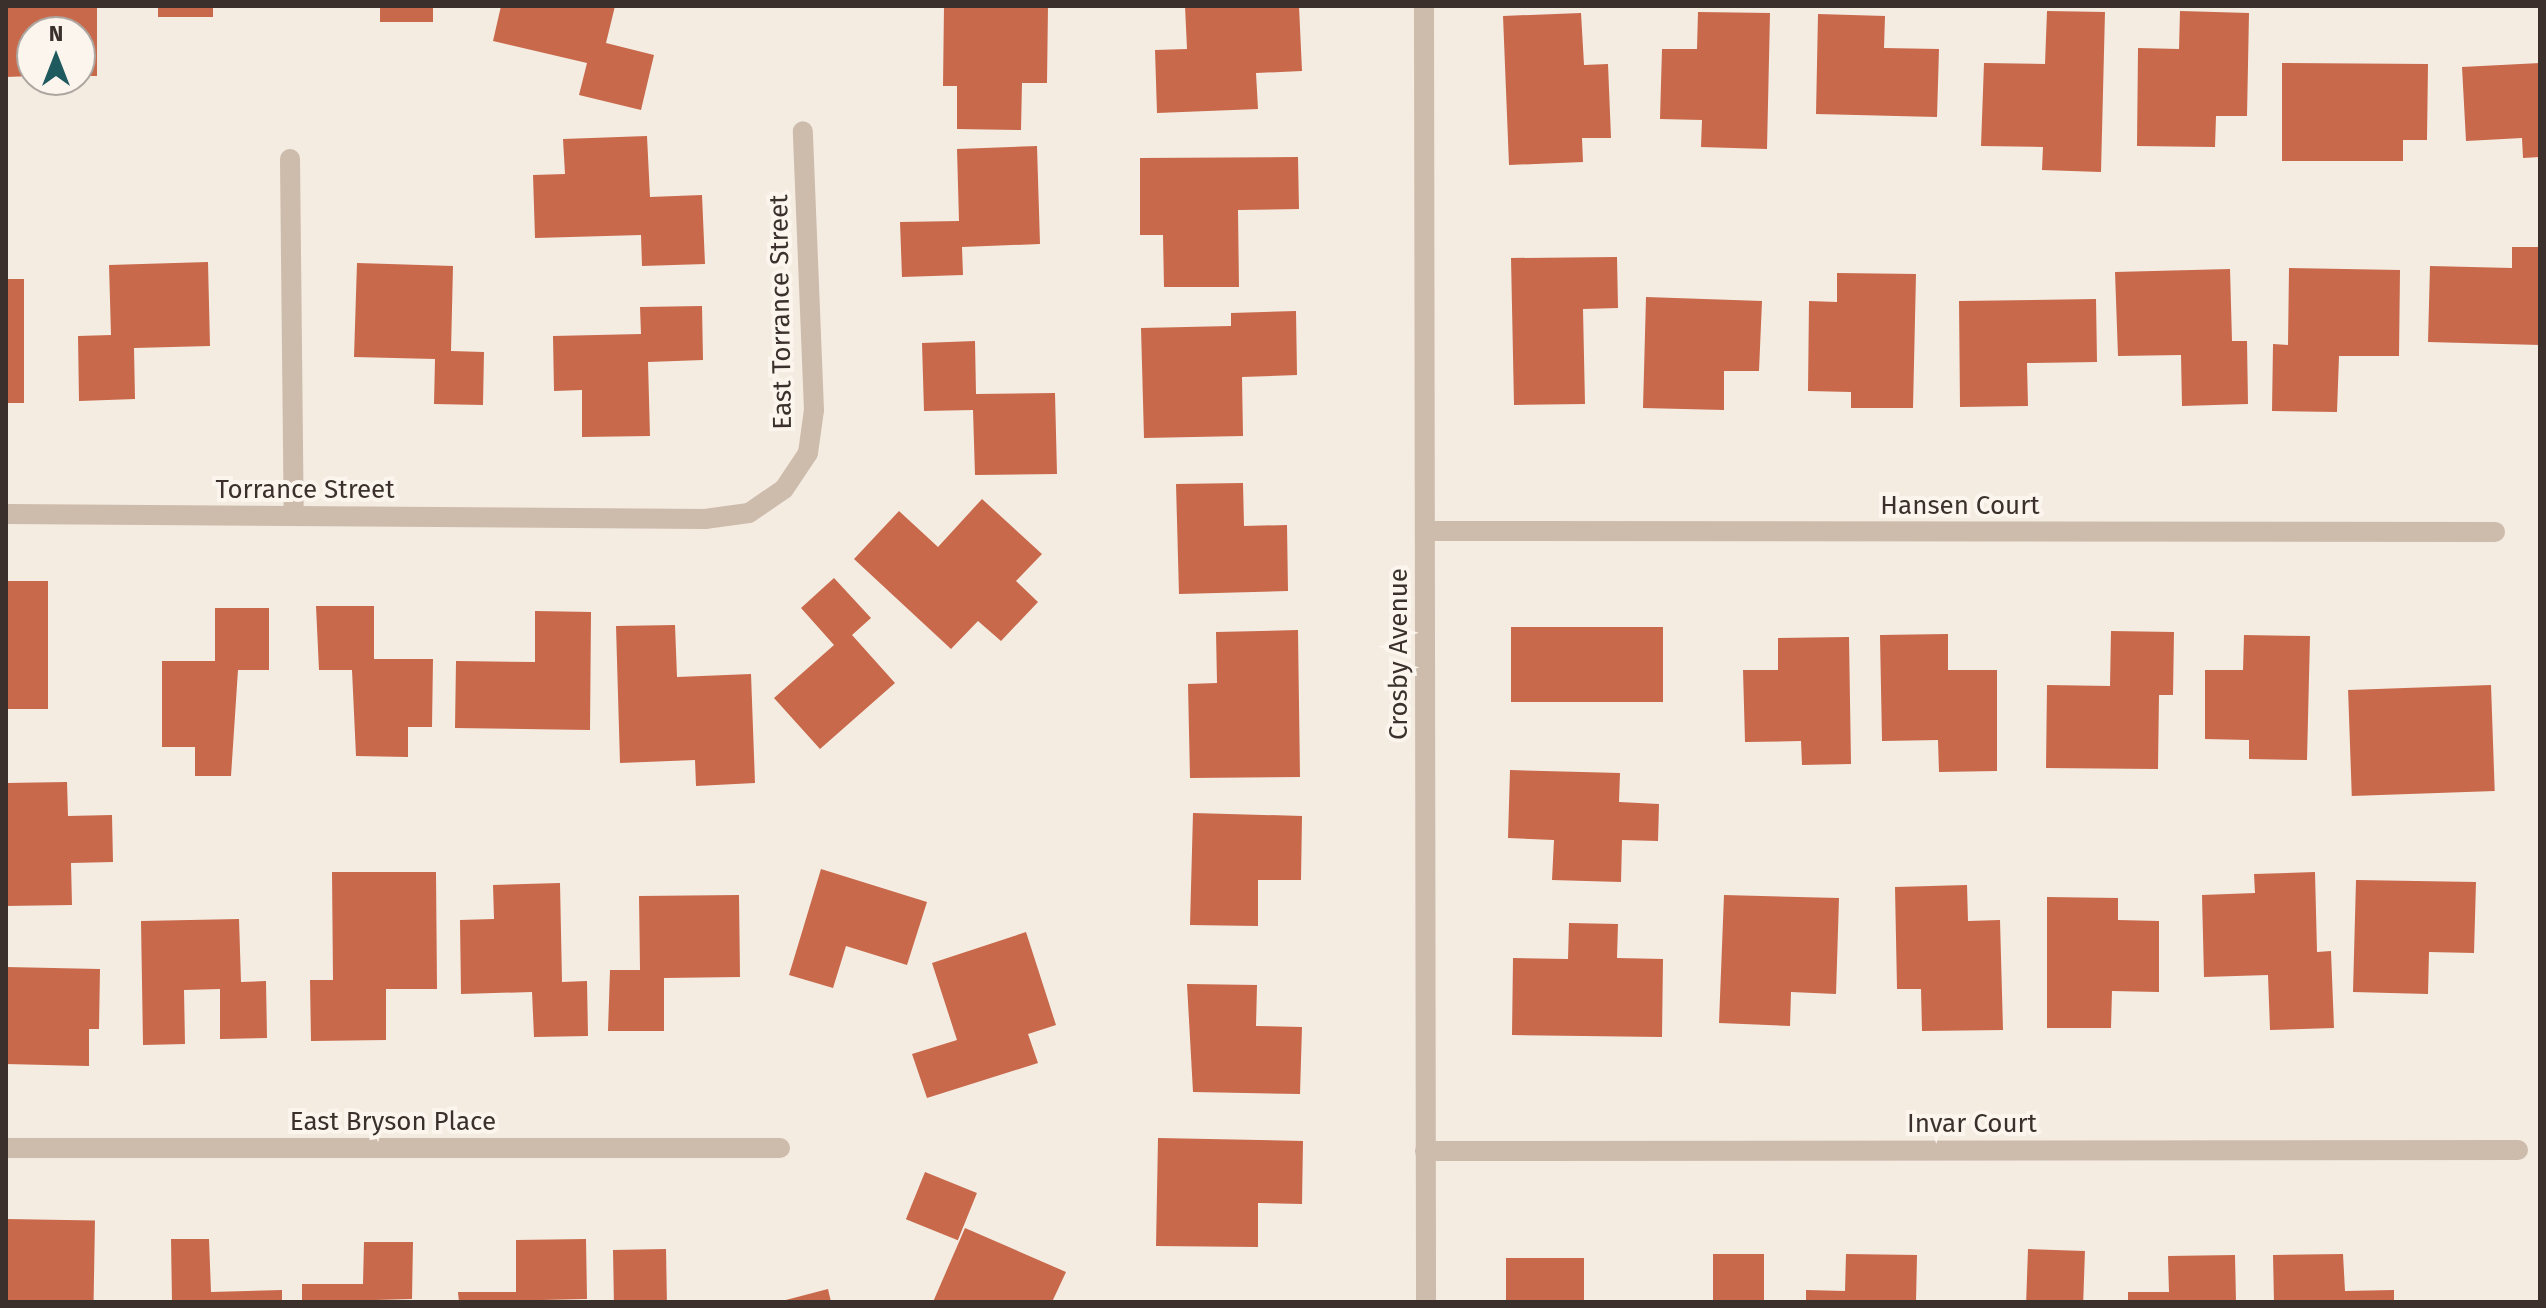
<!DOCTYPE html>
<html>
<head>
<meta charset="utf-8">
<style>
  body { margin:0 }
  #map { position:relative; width:2546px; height:1308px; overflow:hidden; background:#f4ebe1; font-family:"Fira Sans",sans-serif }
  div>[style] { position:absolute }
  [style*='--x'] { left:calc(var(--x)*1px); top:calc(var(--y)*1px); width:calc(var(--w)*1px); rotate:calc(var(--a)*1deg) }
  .building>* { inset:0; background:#c8694b; transform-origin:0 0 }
  .street>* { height:20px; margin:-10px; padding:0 10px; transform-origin:10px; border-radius:10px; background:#cdbbac }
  span { translate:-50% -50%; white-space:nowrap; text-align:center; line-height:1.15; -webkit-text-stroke:8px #fbf5ee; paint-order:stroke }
  .street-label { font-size:26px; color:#3b302b }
  .frame { position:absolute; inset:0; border:8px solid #3b302b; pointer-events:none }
  .north { position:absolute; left:16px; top:16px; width:80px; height:80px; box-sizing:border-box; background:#fbf5ee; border:2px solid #aea6a0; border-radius:50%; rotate:0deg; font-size:22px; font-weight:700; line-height:32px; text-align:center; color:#3b302b }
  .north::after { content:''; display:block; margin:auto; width:28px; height:36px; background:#1f5a5e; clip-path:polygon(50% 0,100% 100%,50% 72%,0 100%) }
</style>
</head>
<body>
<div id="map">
  <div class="building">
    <i style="clip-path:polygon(6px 6px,97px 6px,97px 76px,80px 76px,80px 32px,32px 32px,32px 76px,6px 77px)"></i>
    <i style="left:158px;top:6px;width:55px;height:11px"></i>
    <i style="left:380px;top:6px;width:53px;height:16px"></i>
    <i style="clip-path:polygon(501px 6px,615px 6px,606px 43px,654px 55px,641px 110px,579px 95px,587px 63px,493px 41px)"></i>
    <i style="clip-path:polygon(944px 6px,1048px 6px,1047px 83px,1022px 83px,1021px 130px,957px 129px,957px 86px,943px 86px)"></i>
    <i style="clip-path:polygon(1185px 6px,1299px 6px,1302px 71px,1256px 73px,1258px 109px,1157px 113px,1155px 50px,1187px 49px)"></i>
    <i style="clip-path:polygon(2047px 11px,2105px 12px,2101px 172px,2042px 170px,2043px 147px,1981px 146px,1984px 63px,2045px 64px)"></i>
    <i style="clip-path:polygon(2180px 11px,2249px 13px,2247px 116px,2216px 116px,2215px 147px,2137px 146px,2138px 48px,2179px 49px)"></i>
    <i style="clip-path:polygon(1698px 12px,1770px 13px,1767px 149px,1701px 147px,1702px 120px,1660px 119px,1662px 49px,1697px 49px)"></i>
    <i style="clip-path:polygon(1581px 13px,1584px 65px,1608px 64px,1611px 138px,1582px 138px,1583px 162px,1509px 165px,1503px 16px)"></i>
    <i style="clip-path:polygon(1818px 14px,1885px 16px,1884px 48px,1939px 49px,1937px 117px,1816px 114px)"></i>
    <i style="clip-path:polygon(2282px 63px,2428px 64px,2427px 140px,2403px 140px,2403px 161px,2282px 161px)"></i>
    <i style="clip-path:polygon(2540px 63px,2540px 157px,2523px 158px,2522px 138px,2466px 141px,2462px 67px)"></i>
    <i style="clip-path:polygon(647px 136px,650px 197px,702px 195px,705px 264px,642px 266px,641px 235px,535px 238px,533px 175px,565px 174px,563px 139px)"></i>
    <i style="clip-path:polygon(1037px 146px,1040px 244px,962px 247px,963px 275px,902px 277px,900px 222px,959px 221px,957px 149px)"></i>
    <i style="clip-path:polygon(1298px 157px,1299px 209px,1238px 210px,1239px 287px,1164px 287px,1163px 235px,1140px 235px,1140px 158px)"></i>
    <i style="clip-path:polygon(2512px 247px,2540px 247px,2540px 345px,2428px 342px,2430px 266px,2512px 268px)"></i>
    <i style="clip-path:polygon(1617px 257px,1618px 308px,1583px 309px,1585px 404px,1514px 405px,1511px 258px)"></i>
    <i style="clip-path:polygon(208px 262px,210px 346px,134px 348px,135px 399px,79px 401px,78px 336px,111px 335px,109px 265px)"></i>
    <i style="clip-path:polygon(357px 263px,453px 266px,451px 351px,484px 352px,483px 405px,434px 404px,435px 359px,354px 357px)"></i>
    <i style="clip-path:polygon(2289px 268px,2400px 270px,2399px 356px,2339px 356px,2337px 412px,2272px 411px,2273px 344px,2288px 345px)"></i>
    <i style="clip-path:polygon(2230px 269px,2232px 341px,2247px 341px,2248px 404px,2182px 406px,2181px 355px,2118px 356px,2115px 272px)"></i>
    <i style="clip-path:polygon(1837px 273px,1916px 274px,1913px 408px,1851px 408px,1851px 392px,1808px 391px,1809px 301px,1837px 302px)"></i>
    <i style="left:6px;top:279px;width:18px;height:124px"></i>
    <i style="clip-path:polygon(1646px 297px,1762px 301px,1759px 371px,1724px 371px,1724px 410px,1643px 408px)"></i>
    <i style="clip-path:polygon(2096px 299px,2097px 362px,2027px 363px,2028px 406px,1960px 407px,1959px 301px)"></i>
    <i style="clip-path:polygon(702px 306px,703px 360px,648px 362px,650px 436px,582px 437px,582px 390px,554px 391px,553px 336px,641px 334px,640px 307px)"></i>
    <i style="clip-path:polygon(1296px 311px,1297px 375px,1242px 377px,1243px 436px,1144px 438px,1141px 328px,1231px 326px,1231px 313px)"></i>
    <i style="clip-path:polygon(975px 341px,976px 394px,1055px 393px,1057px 474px,975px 475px,973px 410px,924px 411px,922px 343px)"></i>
    <i style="clip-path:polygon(1243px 483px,1244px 526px,1287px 525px,1288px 591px,1179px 594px,1176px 484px)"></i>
    <i style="clip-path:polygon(982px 499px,1042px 554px,1016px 581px,1038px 602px,1001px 641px,978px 621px,951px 649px,854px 559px,899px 511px,938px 547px)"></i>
    <i style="clip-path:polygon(834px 578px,871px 618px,852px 635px,895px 683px,820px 749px,774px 698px,834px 645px,801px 608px)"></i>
    <i style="left:48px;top:581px;width:128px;height:42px;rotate:90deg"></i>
    <i style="clip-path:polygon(316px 606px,374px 606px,374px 659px,433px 659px,432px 727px,408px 727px,408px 757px,356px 756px,352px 670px,319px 670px)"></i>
    <i style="clip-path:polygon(215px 608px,269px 608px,269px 670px,238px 670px,231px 776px,195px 776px,195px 747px,162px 747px,162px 661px,215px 661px)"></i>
    <i style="clip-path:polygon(535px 611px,591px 612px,590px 730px,455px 728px,456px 661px,535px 662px)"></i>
    <i style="clip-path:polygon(675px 625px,677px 677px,751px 674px,755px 783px,696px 786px,695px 760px,620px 763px,616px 626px)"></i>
    <i style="left:1663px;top:627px;width:75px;height:152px;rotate:90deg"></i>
    <i style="clip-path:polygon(1298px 630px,1300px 777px,1190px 778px,1188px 684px,1217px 683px,1216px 632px)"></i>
    <i style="clip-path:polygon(2111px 631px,2174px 632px,2173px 695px,2159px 695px,2158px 769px,2046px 768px,2047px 685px,2110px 686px)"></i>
    <i style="clip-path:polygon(1948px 634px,1948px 670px,1997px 670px,1997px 771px,1939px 772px,1938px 740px,1882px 741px,1880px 635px)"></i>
    <i style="clip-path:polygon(2244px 635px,2310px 636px,2307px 760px,2249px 759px,2249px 740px,2205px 739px,2205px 670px,2243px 670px)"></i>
    <i style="clip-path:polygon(1849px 637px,1851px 764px,1802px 765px,1801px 741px,1745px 742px,1743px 670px,1778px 670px,1778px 638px)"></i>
    <i style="left:2491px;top:685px;width:106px;height:143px;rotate:88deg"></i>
    <i style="clip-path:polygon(1510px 770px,1620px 773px,1619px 802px,1659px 804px,1658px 841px,1622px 840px,1621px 882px,1552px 880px,1554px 840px,1508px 838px)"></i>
    <i style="clip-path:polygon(67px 782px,68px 816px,112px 815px,113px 862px,71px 863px,72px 905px,6px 906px,6px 783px)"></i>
    <i style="clip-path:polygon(1193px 813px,1302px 816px,1301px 880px,1258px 880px,1258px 926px,1190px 925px)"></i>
    <i style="clip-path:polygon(821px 869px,927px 902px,907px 965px,846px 946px,833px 988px,789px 975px)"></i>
    <i style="clip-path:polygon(332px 872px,436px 872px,437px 989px,386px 989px,386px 1040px,311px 1041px,310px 980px,333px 980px)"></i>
    <i style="clip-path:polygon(2315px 872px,2317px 952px,2331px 951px,2334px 1028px,2270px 1030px,2268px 975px,2204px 977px,2202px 895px,2255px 893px,2254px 874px)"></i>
    <i style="clip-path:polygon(2356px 880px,2476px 882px,2474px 953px,2429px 952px,2428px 994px,2353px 992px)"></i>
    <i style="clip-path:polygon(560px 883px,562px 982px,587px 981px,588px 1036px,534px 1037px,532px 992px,461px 994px,460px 920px,494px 919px,493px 885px)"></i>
    <i style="clip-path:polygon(1967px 885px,1968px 921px,2000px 920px,2003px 1030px,1922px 1031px,1921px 989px,1897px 989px,1895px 887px)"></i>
    <i style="clip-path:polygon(739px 895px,740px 977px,664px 978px,664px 1031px,608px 1031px,610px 970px,640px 970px,639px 896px)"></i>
    <i style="clip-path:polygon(1724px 895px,1839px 898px,1836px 994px,1791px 992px,1790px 1026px,1719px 1023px)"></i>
    <i style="clip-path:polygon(2047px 897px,2118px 898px,2118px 920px,2159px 921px,2159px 992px,2112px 991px,2111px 1028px,2047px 1028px)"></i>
    <i style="clip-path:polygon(239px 919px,241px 982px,266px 981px,267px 1038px,220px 1039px,220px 989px,184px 990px,185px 1044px,143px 1045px,141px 921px)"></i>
    <i style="clip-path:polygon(1569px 923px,1618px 924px,1617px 958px,1663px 959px,1662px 1037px,1512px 1035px,1513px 958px,1568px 959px)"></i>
    <i style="clip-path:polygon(1026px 932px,1056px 1025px,1028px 1034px,1038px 1063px,927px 1098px,912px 1054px,957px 1040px,932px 963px)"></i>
    <i style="clip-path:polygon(6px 967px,100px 969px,99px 1029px,89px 1029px,89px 1066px,6px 1064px)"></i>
    <i style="clip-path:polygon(1187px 984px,1257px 985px,1256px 1026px,1302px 1027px,1300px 1094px,1193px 1092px)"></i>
    <i style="clip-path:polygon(1158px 1138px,1303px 1141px,1302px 1204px,1258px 1203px,1258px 1247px,1156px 1246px)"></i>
    <i style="left:925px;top:1172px;width:56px;height:51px;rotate:22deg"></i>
    <i style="left:6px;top:1219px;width:89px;height:83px;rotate:1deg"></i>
    <i style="clip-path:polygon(965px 1228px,1066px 1272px,1052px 1302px,933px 1302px)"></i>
    <i style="clip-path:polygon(171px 1239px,209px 1239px,211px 1292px,282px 1290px,282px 1302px,172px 1302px)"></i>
    <i style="clip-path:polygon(586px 1239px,587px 1299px,459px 1302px,458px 1292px,516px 1292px,516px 1240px)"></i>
    <i style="clip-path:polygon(364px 1242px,413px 1242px,412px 1299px,302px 1302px,302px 1284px,363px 1284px)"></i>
    <i style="left:666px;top:1249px;width:53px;height:53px;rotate:89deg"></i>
    <i style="left:2028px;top:1249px;width:57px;height:53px;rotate:2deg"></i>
    <i style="left:1713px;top:1254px;width:51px;height:48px"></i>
    <i style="clip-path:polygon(1846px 1254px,1917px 1255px,1916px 1302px,1806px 1302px,1806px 1290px,1845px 1291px)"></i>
    <i style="clip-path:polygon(2343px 1254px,2345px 1291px,2394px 1290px,2394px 1302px,2274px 1302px,2273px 1255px)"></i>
    <i style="clip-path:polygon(2235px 1255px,2236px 1302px,2128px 1302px,2128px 1292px,2169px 1292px,2168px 1256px)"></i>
    <i style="left:1506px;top:1258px;width:78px;height:44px"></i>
    <i style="clip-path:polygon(828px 1289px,831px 1302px,782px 1302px,782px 1301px)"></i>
  </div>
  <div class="street">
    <i style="--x:1424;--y:6;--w:1296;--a:89.91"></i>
    <i style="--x:290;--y:159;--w:357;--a:89.4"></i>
    <i style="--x:6;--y:514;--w:699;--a:0.41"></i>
    <i style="--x:705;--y:519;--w:44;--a:-7.8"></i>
    <i style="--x:749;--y:513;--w:42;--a:-34.4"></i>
    <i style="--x:784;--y:489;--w:43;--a:-56.3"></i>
    <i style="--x:808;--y:453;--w:43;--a:-82.1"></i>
    <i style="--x:814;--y:410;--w:279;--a:-92.3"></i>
    <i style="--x:1425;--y:531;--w:1070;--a:0.05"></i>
    <i style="--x:6;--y:1148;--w:774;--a:0"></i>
    <i style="--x:1425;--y:1151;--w:1093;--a:-0.05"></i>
  </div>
  <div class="street-label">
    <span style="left:781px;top:312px;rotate:-91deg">East Torrance Street</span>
    <span style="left:305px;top:490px">Torrance Street</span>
    <span style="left:1960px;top:506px">Hansen Court</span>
    <span style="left:1399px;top:654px;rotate:-90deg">Crosby Avenue</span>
    <span style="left:393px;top:1122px">East Bryson Place</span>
    <span style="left:1972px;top:1124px">Invar Court</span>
  </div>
  <div class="frame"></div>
  <div class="north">N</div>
</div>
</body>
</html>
